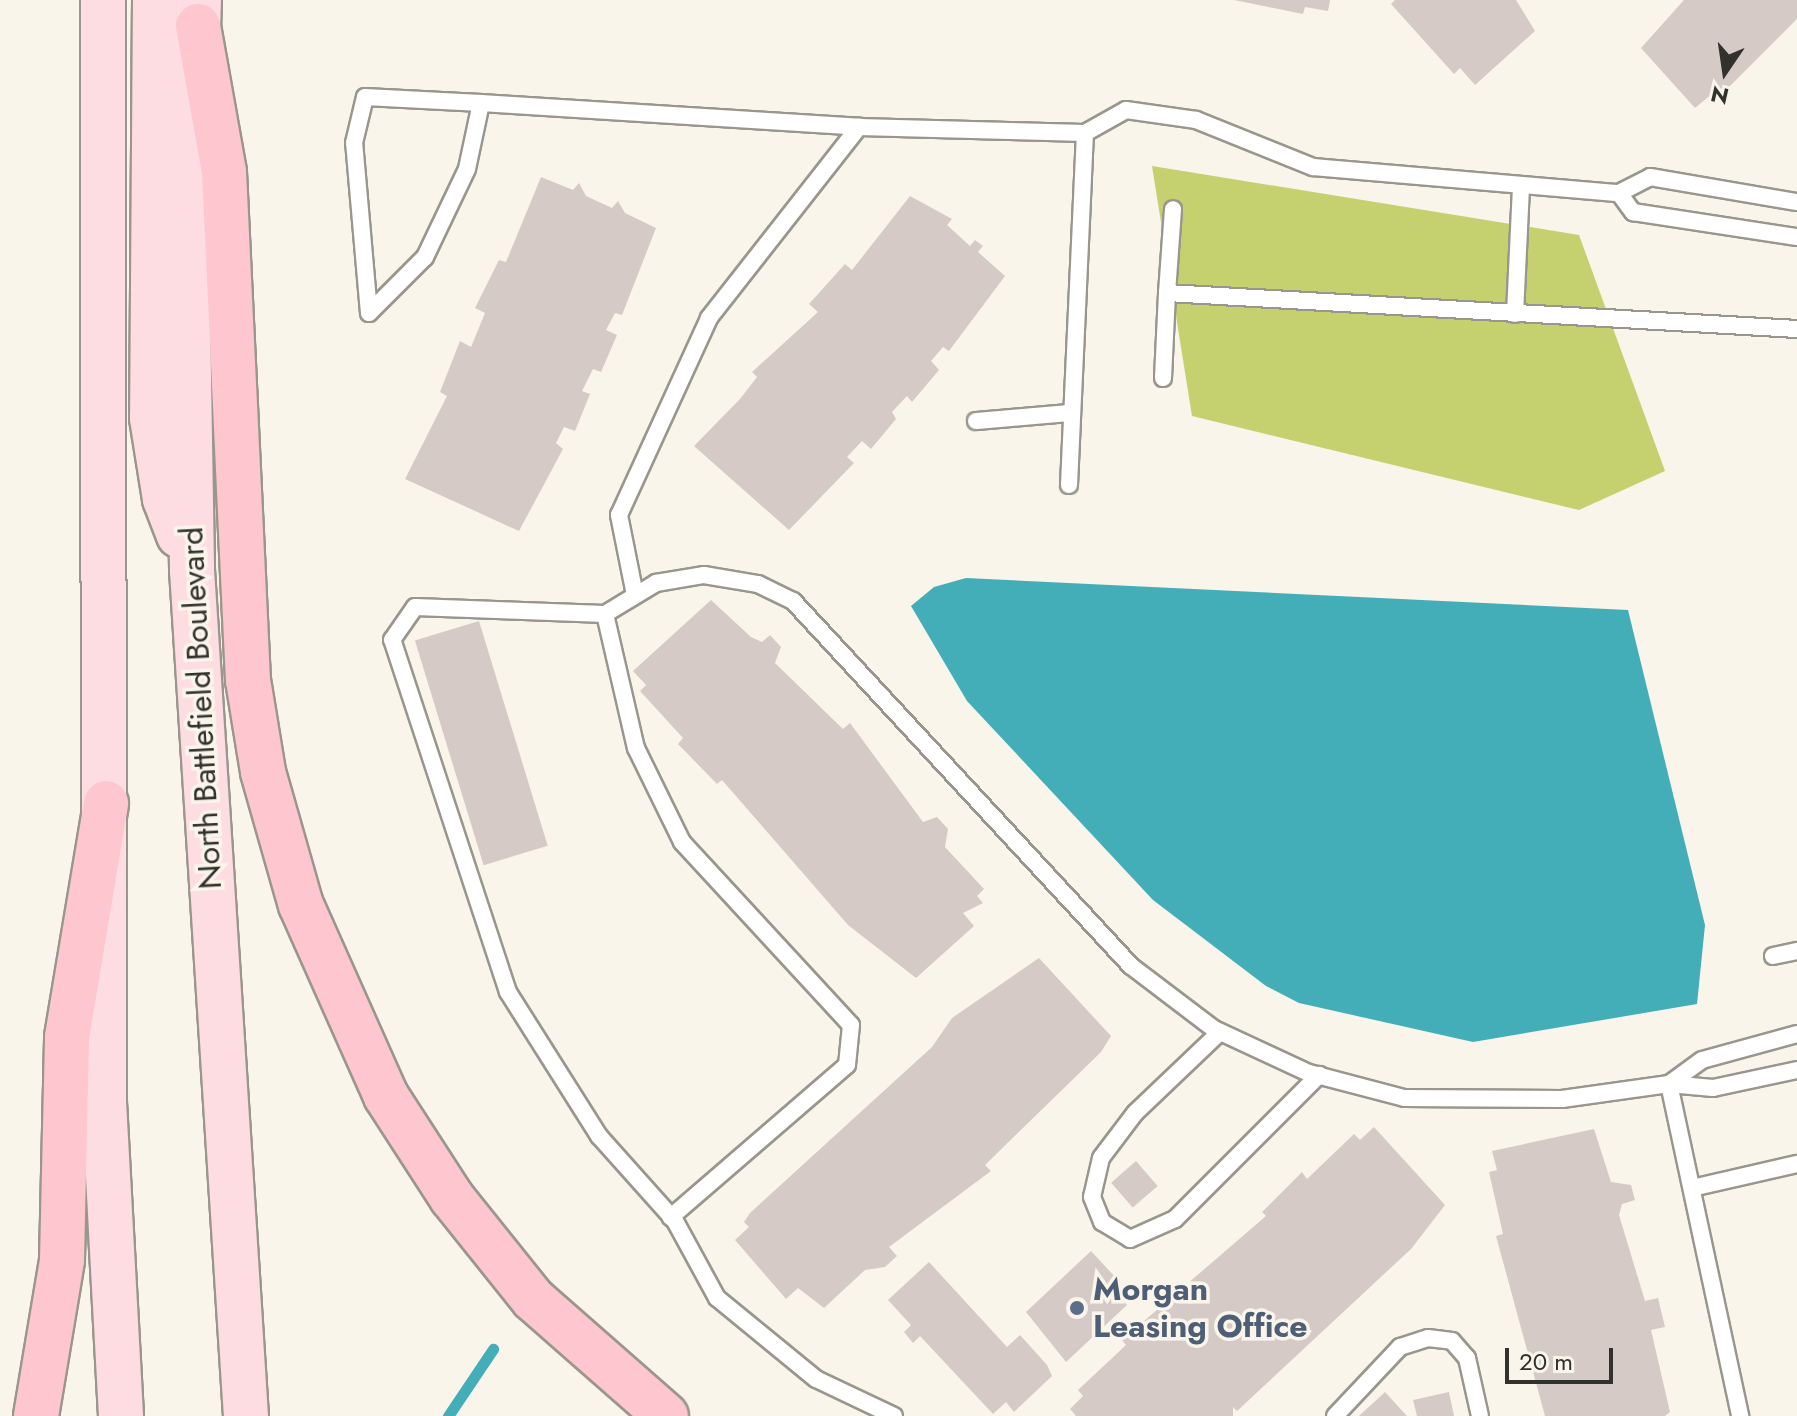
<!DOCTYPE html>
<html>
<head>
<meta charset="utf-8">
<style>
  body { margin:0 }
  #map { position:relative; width:1797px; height:1416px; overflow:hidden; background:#f9f5eb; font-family:Jost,sans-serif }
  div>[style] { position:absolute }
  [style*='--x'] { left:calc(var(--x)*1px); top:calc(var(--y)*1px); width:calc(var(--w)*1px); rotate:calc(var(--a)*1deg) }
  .forest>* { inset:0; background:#c5d06f }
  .water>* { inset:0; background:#43aeb8 }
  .stream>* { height:11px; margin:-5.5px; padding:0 5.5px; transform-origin:5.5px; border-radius:5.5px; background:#43aeb8 }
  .building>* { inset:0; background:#d6cac6; transform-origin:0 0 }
  .roads { filter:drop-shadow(2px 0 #9a968d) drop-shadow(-2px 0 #9a968d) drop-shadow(0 2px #9a968d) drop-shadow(0 -2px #9a968d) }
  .service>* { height:16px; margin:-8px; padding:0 8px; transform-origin:8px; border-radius:8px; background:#fff }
  .primary>* { height:44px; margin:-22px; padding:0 22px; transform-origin:22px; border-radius:22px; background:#fedde2 }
  .motorway>* { height:44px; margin:-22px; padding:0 22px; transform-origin:22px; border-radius:22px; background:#fec6cf }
  .dots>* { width:22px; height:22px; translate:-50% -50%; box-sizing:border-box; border:4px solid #f9f5eb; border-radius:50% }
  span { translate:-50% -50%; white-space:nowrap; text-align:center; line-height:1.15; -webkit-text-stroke:7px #f9f5eb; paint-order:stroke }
  .street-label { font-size:32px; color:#33312d }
  .service-label { font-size:32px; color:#4e5e75; font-weight:700 }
  .left { translate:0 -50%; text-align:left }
  .north { position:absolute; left:1685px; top:32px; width:80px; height:80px; -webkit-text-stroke:6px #f9f5eb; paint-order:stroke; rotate:193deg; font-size:22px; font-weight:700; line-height:32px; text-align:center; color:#33312d }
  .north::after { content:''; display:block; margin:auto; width:28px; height:36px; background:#33312d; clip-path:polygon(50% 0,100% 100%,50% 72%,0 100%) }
  .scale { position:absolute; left:1505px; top:1348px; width:108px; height:36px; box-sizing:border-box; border:4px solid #33312d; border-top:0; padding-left:10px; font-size:24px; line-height:28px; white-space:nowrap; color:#33312d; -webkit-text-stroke:6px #f9f5eb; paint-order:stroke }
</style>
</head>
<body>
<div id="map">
  <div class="forest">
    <i style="clip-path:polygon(1152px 166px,1579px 235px,1665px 471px,1579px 510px,1192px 416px)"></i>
  </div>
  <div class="water">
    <i style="clip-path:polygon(966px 578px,1628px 610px,1705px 925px,1697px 1004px,1473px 1042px,1299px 1003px,1266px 986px,1153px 900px,967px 701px,911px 606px,934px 587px)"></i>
  </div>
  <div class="stream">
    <i style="--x:448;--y:1416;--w:81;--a:-56.1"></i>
  </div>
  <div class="building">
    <i style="clip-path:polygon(1234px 0,1330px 0,1328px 11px,1305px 7px,1303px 14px)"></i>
    <i style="clip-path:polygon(1395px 0,1516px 0,1535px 31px,1475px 85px,1460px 68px,1454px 74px,1391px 4px)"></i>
    <i style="clip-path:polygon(1684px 0,1797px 0,1797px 19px,1718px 98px,1713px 93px,1695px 108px,1641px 48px)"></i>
    <i style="clip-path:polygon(541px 177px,573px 190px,579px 183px,586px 196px,612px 208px,618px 201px,625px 213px,656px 228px,622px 315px,615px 313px,606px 330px,617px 335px,601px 372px,593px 369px,582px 391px,590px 394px,575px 431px,564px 427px,556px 443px,563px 449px,519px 531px,405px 479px,447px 396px,440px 392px,460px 341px,471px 347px,485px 313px,475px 308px,499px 260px,506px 262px)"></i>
    <i style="clip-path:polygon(910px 196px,952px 219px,947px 225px,970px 246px,975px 240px,983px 246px,978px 252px,1005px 276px,949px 351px,943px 347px,931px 361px,939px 370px,912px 402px,907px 396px,892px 412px,896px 419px,871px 449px,862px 441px,847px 457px,854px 463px,789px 530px,694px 446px,740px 399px,757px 377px,752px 372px,818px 312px,809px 304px,845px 264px,852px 270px)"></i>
    <i style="clip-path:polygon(711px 600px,751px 637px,762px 642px,770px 635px,781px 647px,775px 663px,843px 729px,850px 723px,923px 822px,937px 817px,948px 829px,945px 847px,984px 889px,977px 896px,983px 903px,963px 913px,974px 926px,916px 978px,848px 925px,722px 780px,717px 784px,678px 744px,683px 738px,640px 691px,646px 685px,633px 671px)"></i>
    <i style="left:479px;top:621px;width:235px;height:67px;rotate:73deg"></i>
    <i style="clip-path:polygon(1039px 958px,1111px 1036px,1101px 1052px,985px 1165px,991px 1171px,889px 1247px,897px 1256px,885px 1267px,865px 1270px,824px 1308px,798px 1288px,786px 1299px,735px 1240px,749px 1227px,744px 1222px,750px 1213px,932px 1047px,952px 1018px)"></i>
    <i style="clip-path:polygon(1374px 1127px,1445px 1205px,1411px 1249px,1237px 1411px,1233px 1407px,1233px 1416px,1076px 1416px,1070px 1409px,1083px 1396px,1078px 1390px,1126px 1345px,1122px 1340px,1266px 1216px,1262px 1212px,1302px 1172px,1307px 1179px,1354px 1134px,1360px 1140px)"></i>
    <i style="clip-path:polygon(1594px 1129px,1611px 1182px,1631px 1185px,1635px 1200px,1622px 1204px,1619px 1215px,1645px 1301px,1658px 1298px,1665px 1327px,1651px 1330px,1670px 1412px,1665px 1416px,1545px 1416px,1496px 1236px,1503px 1234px,1489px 1172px,1497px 1170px,1492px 1151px)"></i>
    <i style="left:1136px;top:1161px;width:33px;height:33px;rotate:49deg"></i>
    <i style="clip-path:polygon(1091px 1251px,1117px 1279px,1109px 1286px,1127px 1305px,1066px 1362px,1026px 1312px)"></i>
    <i style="clip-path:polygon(929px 1262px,1007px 1347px,1020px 1335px,1047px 1365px,1052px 1376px,1014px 1412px,1006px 1402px,993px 1414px,920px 1336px,913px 1343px,904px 1332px,911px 1325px,888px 1300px)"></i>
    <i style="clip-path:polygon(1385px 1392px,1407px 1416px,1359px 1416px)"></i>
    <i style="clip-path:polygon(1449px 1392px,1454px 1416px,1417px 1416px,1413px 1400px)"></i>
  </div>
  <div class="roads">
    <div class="service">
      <i style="--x:481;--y:103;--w:67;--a:102"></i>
      <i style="--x:467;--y:169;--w:98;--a:115.5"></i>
      <i style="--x:425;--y:257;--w:79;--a:135"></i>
      <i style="--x:369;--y:313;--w:171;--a:-95"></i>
      <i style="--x:354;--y:143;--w:47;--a:-76.6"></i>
      <i style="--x:365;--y:97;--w:116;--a:3"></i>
      <i style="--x:481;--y:103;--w:379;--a:3.6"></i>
      <i style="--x:1619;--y:193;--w:24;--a:54"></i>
      <i style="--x:1633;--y:212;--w:166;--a:8.7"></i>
      <i style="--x:1167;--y:293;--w:84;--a:-85.9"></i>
      <i style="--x:1515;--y:314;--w:129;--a:-87.3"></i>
      <i style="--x:1163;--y:378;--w:85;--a:-87.3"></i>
      <i style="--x:1167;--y:293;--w:631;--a:3.27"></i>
      <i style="--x:976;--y:421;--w:94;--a:-4.9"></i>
      <i style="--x:1069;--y:485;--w:352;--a:-87.4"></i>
      <i style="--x:635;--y:595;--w:82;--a:-101.3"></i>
      <i style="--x:619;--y:515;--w:217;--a:-65.4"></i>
      <i style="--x:709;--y:318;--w:243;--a:-51.9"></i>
      <i style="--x:859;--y:127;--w:226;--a:1.5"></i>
      <i style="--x:1085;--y:133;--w:47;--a:-29.3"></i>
      <i style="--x:1126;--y:110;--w:71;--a:8.1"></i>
      <i style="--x:1196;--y:120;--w:126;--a:21.9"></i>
      <i style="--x:1313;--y:167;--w:307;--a:4.9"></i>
      <i style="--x:1619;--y:193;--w:35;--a:-27"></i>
      <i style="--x:1650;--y:177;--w:149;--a:9.7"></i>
      <i style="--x:605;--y:614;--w:138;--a:77"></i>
      <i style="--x:636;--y:748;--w:105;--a:63.9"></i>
      <i style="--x:682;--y:842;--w:249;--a:47.3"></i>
      <i style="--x:851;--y:1025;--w:40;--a:95.7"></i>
      <i style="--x:847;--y:1065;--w:233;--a:139.2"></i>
      <i style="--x:1773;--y:956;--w:25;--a:-12"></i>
      <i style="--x:1220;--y:1032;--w:117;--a:136.4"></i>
      <i style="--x:1135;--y:1113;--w:56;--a:127.1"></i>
      <i style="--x:1101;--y:1158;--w:40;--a:103"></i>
      <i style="--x:1092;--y:1197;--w:27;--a:68"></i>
      <i style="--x:1102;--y:1222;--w:33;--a:31"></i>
      <i style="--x:1130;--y:1239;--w:49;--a:-24"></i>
      <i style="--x:1175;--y:1219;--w:204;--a:-45"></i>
      <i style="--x:1797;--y:1034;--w:98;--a:164.7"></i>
      <i style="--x:1702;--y:1060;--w:41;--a:144"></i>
      <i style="--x:1669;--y:1084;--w:44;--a:5.2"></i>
      <i style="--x:1713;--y:1088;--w:86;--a:-12.1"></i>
      <i style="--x:1692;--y:1188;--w:108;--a:-12.9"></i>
      <i style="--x:894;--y:1416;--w:86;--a:-154.6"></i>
      <i style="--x:816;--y:1379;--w:128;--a:-140.7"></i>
      <i style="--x:717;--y:1298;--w:88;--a:-118.6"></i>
      <i style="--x:675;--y:1221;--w:114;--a:-131.8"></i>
      <i style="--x:599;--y:1136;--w:170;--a:-122.3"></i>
      <i style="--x:508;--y:992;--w:371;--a:-108.2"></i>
      <i style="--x:392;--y:640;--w:40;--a:-55.1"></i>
      <i style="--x:415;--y:607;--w:190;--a:2.1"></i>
      <i style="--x:605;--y:614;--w:60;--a:-31.3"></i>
      <i style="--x:656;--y:583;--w:49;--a:-9.5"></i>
      <i style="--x:704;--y:575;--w:55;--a:9.5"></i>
      <i style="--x:758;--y:584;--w:39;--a:26"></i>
      <i style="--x:793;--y:601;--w:497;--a:47.2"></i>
      <i style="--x:1131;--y:966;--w:104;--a:37.2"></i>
      <i style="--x:1214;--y:1029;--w:105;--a:24.9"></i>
      <i style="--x:1309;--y:1073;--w:98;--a:14.7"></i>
      <i style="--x:1404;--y:1098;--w:158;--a:0.4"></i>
      <i style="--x:1562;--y:1099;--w:108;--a:-8"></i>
      <i style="--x:1669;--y:1084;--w:340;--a:77.9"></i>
      <i style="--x:1335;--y:1416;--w:95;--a:-46.7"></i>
      <i style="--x:1400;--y:1347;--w:29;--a:-18"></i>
      <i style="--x:1428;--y:1338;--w:24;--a:7"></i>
      <i style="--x:1452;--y:1341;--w:23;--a:49"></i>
      <i style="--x:1467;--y:1358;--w:59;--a:77.4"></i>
    </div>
    <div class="primary">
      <i style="--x:103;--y:0;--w:1102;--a:89.95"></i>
      <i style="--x:104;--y:1102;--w:314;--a:86.9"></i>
      <i style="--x:155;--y:0;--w:418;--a:90.4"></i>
      <i style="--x:152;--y:418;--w:82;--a:80.9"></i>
      <i style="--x:165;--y:499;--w:39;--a:69"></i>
      <i style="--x:199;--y:0;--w:313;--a:92"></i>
      <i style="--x:188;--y:313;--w:257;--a:89.1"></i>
      <i style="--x:192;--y:570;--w:848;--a:86.35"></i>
    </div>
    <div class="motorway">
      <i style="--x:198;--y:26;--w:148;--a:79.9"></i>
      <i style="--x:224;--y:172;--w:509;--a:87.3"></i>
      <i style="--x:248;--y:680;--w:93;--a:80.7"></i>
      <i style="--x:263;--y:772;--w:138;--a:74.1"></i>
      <i style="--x:301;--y:905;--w:209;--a:66"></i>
      <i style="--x:386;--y:1096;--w:121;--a:57.1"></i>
      <i style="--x:452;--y:1198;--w:129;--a:51.3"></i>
      <i style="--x:533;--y:1299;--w:177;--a:41.3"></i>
      <i style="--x:36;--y:1416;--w:158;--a:-80.5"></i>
      <i style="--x:62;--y:1260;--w:223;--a:-88.7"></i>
      <i style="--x:67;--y:1037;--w:237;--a:-80.5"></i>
    </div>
  </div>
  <div class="dots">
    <i style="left:1077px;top:1308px;background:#5c6f8a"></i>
  </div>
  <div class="street-label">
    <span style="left:201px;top:708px;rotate:-93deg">North Battlefield Boulevard</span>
  </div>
  <div class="service-label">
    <span class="left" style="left:1093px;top:1308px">Morgan<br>Leasing Office</span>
  </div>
  <div class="north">N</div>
  <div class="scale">20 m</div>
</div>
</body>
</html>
